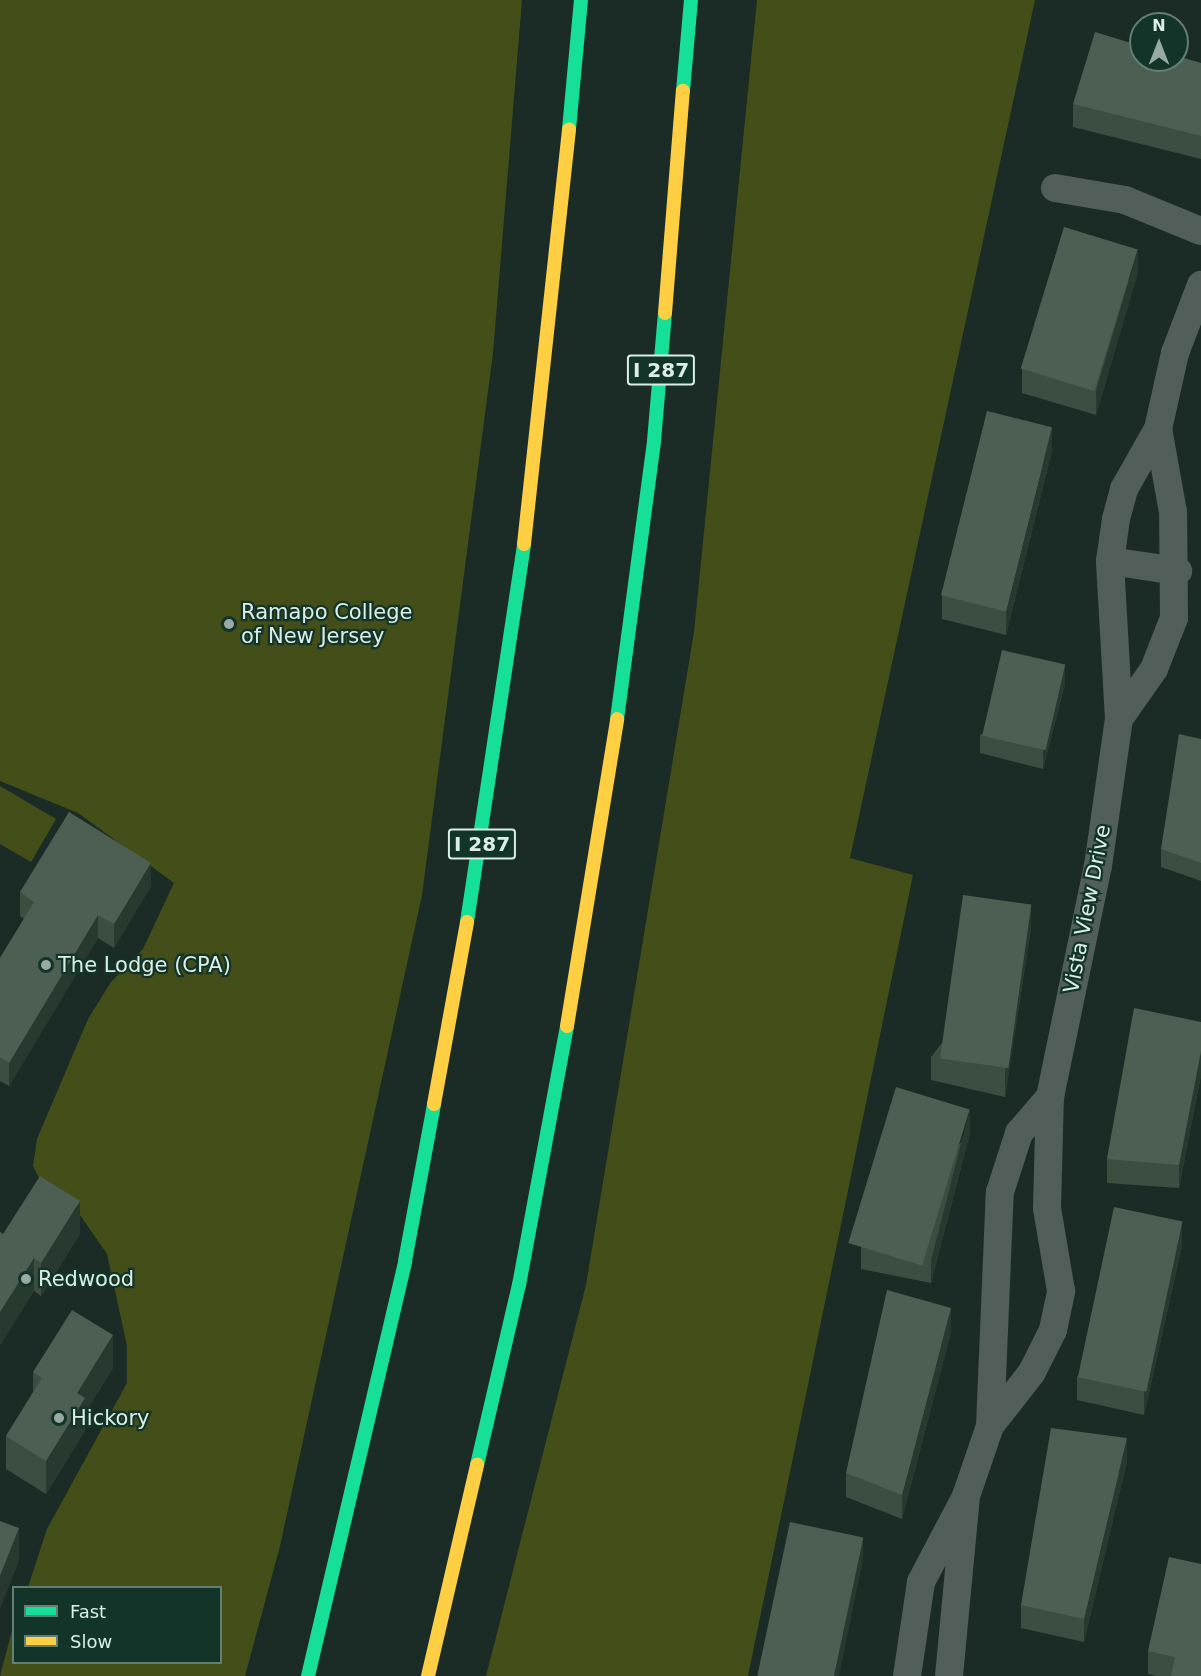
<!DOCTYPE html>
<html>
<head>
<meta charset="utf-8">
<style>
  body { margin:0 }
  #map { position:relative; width:1201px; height:1676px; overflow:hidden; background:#1b2c26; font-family:"DejaVu Sans",sans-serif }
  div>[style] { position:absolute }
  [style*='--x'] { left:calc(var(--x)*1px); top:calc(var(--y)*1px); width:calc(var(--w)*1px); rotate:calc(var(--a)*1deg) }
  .green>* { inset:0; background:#444e19 }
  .street>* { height:28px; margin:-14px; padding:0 14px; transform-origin:14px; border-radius:14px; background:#525e59 }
  .fast>* { height:14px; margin:-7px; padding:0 7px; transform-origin:7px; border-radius:7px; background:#16e098 }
  .slow>* { height:14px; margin:-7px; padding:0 7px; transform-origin:7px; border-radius:7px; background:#ffcf43 }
  .wall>* { inset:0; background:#3c4e41 }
  .shaded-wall>* { inset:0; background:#28392f }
  .building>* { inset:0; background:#4d5f53; transform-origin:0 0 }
  .dots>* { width:16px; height:16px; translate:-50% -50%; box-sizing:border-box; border:3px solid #133429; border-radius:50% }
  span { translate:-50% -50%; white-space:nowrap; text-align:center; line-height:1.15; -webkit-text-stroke:4.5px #133429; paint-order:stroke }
  .shield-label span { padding:2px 4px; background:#133429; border:2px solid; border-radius:4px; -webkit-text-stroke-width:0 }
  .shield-label { font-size:20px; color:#dbeee6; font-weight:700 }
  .poi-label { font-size:21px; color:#dbeee6 }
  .left { translate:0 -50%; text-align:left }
  .street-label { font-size:21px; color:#dbeee6 }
  .legend { position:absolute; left:12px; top:1586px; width:210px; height:78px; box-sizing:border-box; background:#133429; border:2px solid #637e75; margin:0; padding:8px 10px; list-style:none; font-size:18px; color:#dbeee6 }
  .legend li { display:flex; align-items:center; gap:12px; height:30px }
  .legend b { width:30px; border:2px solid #637e75 }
  .north { position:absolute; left:1129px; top:12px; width:60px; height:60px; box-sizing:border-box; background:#133429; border:2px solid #637e75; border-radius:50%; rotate:0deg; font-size:16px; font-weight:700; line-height:24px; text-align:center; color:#dbeee6 }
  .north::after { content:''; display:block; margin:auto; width:21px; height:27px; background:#98aaa3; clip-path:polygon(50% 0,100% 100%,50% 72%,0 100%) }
</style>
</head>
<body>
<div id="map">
  <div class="green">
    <i style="clip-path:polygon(0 0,522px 0,493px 353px,422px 895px,280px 1546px,245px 1676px,0 1676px,13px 1627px,14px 1662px,220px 1662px,220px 1588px,28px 1587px,47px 1529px,127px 1383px,127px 1346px,107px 1254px,71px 1202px,42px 1184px,33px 1166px,37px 1139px,88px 1019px,111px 982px,143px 949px,174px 883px,78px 813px,0 781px)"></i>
    <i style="clip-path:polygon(757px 0,1035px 0,850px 858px,913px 875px,748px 1676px,486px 1676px,586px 1285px,694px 632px)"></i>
    <i style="clip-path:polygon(0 786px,56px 819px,31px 862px,0 844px)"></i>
  </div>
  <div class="street">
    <i style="--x:1055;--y:188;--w:71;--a:9.7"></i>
    <i style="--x:1125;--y:200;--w:82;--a:22.2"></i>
    <i style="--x:1110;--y:561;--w:69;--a:8.4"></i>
    <i style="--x:1119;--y:719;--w:61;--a:-55"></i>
    <i style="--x:1154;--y:669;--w:55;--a:-68.6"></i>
    <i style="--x:1174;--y:618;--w:106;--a:-90.5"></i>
    <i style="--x:1173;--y:512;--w:84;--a:-100.2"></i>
    <i style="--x:990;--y:1426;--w:68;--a:-52.1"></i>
    <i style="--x:1032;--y:1372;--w:47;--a:-63.4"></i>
    <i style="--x:1053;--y:1330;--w:40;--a:-78"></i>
    <i style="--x:1061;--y:1291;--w:84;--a:-99.6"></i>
    <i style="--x:1047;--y:1208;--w:111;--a:-88.5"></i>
    <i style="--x:1050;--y:1097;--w:236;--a:-78.3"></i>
    <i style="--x:1098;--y:866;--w:148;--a:-81.9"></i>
    <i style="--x:1119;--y:719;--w:158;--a:-93.3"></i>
    <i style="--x:1110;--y:561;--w:42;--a:-81.9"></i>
    <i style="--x:1116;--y:519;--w:31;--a:-75"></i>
    <i style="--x:1124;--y:489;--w:69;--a:-60.5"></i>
    <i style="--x:1158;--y:429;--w:78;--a:-77.4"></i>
    <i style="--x:1175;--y:353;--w:73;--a:-69.1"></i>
    <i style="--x:907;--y:1676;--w:95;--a:-81.5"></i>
    <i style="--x:921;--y:1582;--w:93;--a:-62.3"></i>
    <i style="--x:949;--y:1676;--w:181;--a:-84.6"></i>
    <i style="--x:966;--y:1496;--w:74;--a:-71.1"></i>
    <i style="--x:990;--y:1426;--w:234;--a:-87.6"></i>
    <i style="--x:1000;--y:1192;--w:62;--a:-72.1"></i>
    <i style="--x:1019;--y:1133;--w:48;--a:-49.3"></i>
  </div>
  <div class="fast">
    <i style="--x:683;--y:91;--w:91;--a:-85"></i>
    <i style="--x:569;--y:129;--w:130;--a:-84.7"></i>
    <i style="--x:617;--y:719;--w:280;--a:-82.4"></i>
    <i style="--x:654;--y:441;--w:128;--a:-85.1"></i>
    <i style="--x:467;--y:922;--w:382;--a:-81.4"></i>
    <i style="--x:477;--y:1465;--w:185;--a:-76.9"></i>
    <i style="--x:519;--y:1285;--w:263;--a:-79.5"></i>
    <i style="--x:308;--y:1676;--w:426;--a:-76.8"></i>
    <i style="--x:405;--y:1261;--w:160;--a:-79.5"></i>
  </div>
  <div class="slow">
    <i style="--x:665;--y:313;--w:223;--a:-85.4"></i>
    <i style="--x:524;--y:544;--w:417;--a:-83.8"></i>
    <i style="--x:567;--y:1026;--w:311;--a:-80.7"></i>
    <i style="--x:434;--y:1104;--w:185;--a:-79.7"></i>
    <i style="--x:428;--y:1676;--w:217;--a:-76.9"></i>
  </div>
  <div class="wall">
    <i style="clip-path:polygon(1201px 63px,1201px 159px,1073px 127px,1073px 104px)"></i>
    <i style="clip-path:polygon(1138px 272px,1096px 415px,1022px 393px,1022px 369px)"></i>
    <i style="clip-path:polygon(1052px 451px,1006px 635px,942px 619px,942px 596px)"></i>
    <i style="clip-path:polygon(1065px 684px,1043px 769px,980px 753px,980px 735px)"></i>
    <i style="clip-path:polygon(1201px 739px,1201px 881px,1161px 867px,1161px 849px)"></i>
    <i style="clip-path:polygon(151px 886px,114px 948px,98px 938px,9px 1086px,0 1081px,0 958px,24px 919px,20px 916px,20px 892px)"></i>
    <i style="clip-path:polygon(1031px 928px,1005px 1097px,931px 1080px,931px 1057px)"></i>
    <i style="clip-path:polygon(1201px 1022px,1201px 1075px,1179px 1188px,1107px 1183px,1107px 1159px)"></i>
    <i style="clip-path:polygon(970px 1133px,931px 1283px,861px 1269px,861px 1246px)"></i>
    <i style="clip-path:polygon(0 1232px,3px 1234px,80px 1234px,41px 1296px,34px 1291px,0 1345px)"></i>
    <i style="clip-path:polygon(1182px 1246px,1144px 1415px,1077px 1400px,1077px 1377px)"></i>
    <i style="clip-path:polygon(951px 1332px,902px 1519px,846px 1497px,846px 1473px)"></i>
    <i style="clip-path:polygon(113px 1368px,85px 1413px,85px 1431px,46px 1494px,6px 1469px,6px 1436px,33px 1392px,33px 1372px)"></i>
    <i style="clip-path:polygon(1127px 1461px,1084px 1642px,1021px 1628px,1021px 1605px)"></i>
    <i style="clip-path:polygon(1201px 1564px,1201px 1676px,1156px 1676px,1148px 1674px,1148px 1651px)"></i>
  </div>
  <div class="shaded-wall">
    <i style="clip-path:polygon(1138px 249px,1138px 272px,1096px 415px,1096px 391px)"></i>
    <i style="clip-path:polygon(1052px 427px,1052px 451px,1006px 635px,1006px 611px)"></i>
    <i style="clip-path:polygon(1065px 665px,1065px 684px,1043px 769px,1043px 751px)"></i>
    <i style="clip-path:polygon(151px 863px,151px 886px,114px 948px,114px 924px)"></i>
    <i style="clip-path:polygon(1031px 905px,1031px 928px,1005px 1097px,1005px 1073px)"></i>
    <i style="clip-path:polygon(98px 915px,98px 938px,9px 1086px,9px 1063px)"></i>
    <i style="clip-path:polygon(1201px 1051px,1201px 1075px,1179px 1188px,1179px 1165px)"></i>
    <i style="clip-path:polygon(970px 1109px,970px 1133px,931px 1283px,931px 1260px)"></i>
    <i style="clip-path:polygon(80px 1201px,80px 1234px,41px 1296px,41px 1263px)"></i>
    <i style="clip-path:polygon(1182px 1222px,1182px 1246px,1144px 1415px,1144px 1392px)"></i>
    <i style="clip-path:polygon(34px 1258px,34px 1291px,0 1345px,0 1312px)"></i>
    <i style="clip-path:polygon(951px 1308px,951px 1332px,902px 1519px,902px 1495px)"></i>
    <i style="clip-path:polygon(113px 1335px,113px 1368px,85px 1413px,85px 1431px,46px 1494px,46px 1461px,77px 1393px)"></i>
    <i style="clip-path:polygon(1127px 1438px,1127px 1461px,1084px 1642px,1084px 1619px)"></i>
    <i style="clip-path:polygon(19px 1528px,19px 1561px,0 1609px,0 1576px)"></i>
    <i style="clip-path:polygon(863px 1537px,863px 1560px,839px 1676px,834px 1676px)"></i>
  </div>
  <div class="building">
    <i style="clip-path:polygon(1095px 32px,1141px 46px,1141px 60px,1177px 60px,1177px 56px,1201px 63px,1201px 136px,1073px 104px)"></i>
    <i style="left:1064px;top:227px;width:77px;height:148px;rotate:17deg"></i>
    <i style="left:987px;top:411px;width:67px;height:190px;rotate:14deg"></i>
    <i style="left:1002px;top:650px;width:65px;height:88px;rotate:13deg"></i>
    <i style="clip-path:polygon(1179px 734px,1201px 739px,1201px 863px,1161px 849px)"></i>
    <i style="clip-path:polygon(69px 812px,151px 863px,114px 924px,98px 915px,9px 1063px,0 1057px,0 958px,34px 902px,20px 892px)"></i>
    <i style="left:963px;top:895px;width:69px;height:165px;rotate:8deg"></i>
    <i style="clip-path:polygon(1134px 1008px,1201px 1022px,1201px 1051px,1179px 1165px,1107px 1159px)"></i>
    <i style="left:896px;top:1087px;width:77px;height:163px;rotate:17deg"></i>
    <i style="clip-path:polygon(40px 1176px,80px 1201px,41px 1263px,34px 1258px,0 1312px,0 1232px,3px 1234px)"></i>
    <i style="left:1114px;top:1207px;width:70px;height:174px;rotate:12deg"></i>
    <i style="clip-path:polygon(887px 1290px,951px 1308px,902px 1495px,846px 1473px)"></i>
    <i style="clip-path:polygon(72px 1310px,113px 1335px,77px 1393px,85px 1398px,46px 1461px,6px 1436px,42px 1378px,33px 1372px)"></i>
    <i style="clip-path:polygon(1051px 1428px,1127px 1438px,1084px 1619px,1021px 1605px)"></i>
    <i style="clip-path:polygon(0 1521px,19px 1528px,0 1576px)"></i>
    <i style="left:790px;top:1522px;width:75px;height:157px;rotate:12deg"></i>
    <i style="clip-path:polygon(1169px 1557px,1201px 1564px,1201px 1676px,1171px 1676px,1175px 1657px,1148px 1651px)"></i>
  </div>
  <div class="dots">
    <i style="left:229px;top:624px;background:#98aaa3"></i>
    <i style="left:46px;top:965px;background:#98aaa3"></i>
    <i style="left:26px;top:1279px;background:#98aaa3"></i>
    <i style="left:59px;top:1418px;background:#98aaa3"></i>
  </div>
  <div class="shield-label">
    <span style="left:661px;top:370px">I 287</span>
    <span style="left:482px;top:844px">I 287</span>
  </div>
  <div class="poi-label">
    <span class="left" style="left:241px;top:624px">Ramapo College<br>of New Jersey</span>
    <span class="left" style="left:58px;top:965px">The Lodge (CPA)</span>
    <span class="left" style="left:38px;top:1279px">Redwood</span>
    <span class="left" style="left:71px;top:1418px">Hickory</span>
  </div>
  <div class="street-label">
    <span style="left:1087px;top:909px;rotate:-79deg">Vista View Drive</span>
  </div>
  <ul class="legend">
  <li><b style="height:8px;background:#16e098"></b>Fast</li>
  <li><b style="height:8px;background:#ffcf43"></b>Slow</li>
  </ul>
  <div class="north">N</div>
</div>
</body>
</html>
